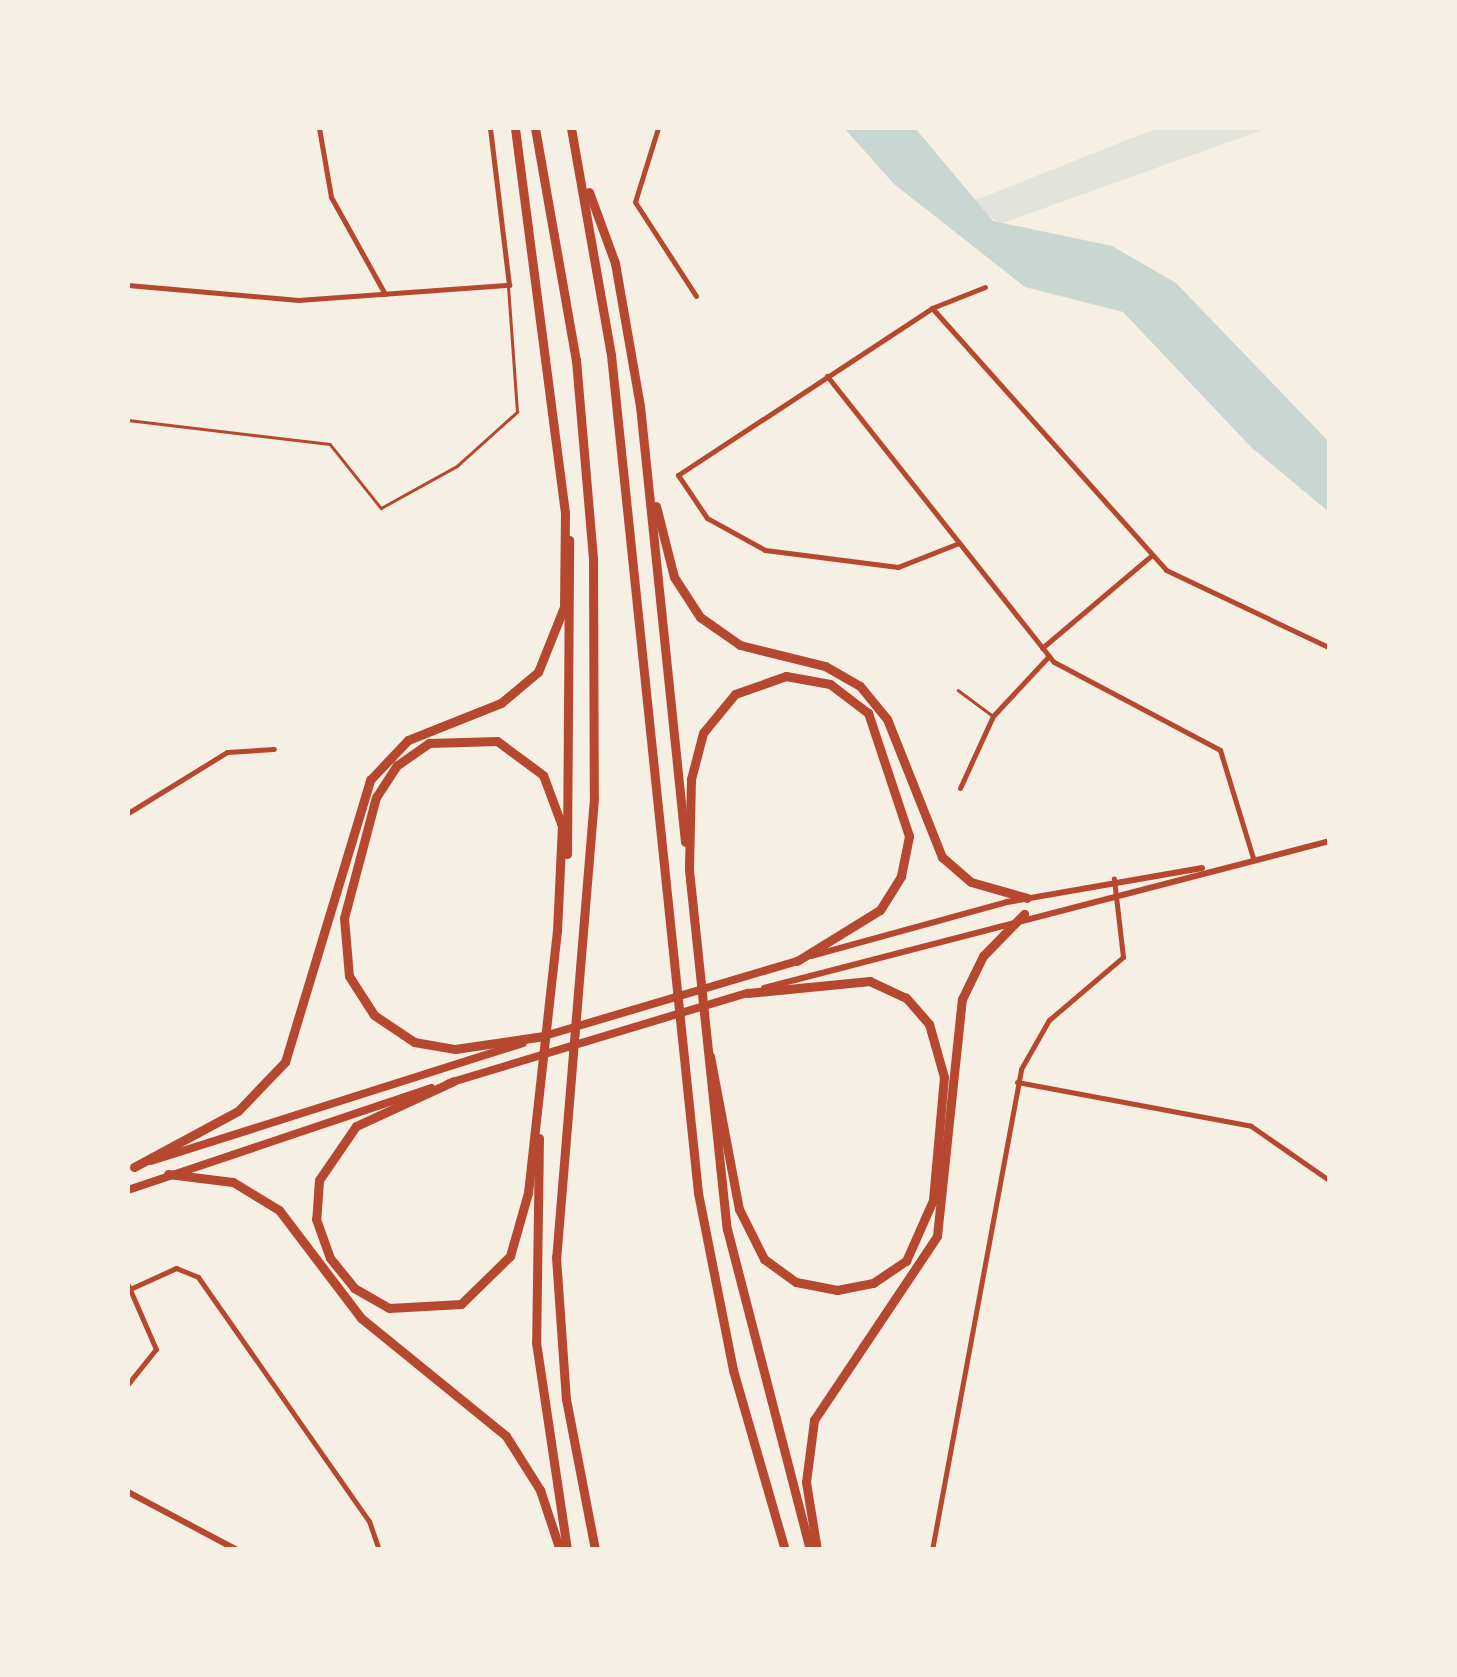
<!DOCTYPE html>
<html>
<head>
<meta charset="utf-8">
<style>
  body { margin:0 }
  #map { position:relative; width:1457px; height:1677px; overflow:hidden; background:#f6efe4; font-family:"Alegreya Sans",sans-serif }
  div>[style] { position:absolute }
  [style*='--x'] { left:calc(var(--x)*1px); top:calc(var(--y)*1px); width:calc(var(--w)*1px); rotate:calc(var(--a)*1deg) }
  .green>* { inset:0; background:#e2e4dc }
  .water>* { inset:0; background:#c9d6d2 }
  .service>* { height:2.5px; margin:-1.25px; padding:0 1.25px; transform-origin:1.25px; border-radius:1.25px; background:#b5482f }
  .minor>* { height:5px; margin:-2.5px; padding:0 2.5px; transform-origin:2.5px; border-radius:2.5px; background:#b5482f }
  .secondary>* { height:6px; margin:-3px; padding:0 3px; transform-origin:3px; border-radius:3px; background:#b5482f }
  .primary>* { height:8px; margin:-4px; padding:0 4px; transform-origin:4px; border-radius:4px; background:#b5482f }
  .motorway>* { height:9px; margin:-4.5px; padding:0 4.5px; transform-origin:4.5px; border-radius:4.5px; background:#b5482f }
  span { translate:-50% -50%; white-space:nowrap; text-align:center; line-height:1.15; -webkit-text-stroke:8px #f6efe4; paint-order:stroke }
  .frame { position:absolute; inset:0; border:130px solid #f6efe4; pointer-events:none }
</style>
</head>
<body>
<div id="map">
  <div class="green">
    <i style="clip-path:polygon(1157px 128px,1268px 128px,1000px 224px,971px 202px)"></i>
  </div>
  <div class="water">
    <i style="clip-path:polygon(844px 128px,915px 128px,993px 221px,1112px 246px,1176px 283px,1329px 442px,1329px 512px,1251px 447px,1123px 312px,1025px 287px,894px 184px)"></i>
  </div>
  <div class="service">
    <i style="--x:128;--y:420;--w:203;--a:6.8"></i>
    <i style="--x:330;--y:444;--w:82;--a:51.4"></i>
    <i style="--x:381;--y:508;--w:87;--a:-28.9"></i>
    <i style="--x:457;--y:466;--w:81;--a:-42"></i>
    <i style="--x:517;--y:412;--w:125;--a:-94.1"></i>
    <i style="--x:958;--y:690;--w:44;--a:36.6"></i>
  </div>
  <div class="minor">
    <i style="--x:319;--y:128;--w:70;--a:80.1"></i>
    <i style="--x:331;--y:197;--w:111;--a:60.9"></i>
    <i style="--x:658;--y:128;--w:77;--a:107.3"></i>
    <i style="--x:635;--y:202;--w:112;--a:57"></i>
    <i style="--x:128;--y:285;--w:171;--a:5"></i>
    <i style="--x:298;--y:300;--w:212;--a:-4.1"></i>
    <i style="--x:509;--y:285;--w:158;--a:-96.9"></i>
    <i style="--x:932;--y:308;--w:351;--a:48.2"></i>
    <i style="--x:1166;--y:570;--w:182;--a:25.4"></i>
    <i style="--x:827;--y:376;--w:365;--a:51.6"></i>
    <i style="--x:1054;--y:662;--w:188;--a:27.9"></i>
    <i style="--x:1220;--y:750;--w:113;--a:73"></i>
    <i style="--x:959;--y:543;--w:66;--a:158.5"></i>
    <i style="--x:898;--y:567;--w:134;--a:-172.7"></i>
    <i style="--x:765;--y:550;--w:66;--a:-151.1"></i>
    <i style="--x:707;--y:518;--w:52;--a:-124"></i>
    <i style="--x:678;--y:475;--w:304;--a:-33.3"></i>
    <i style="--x:932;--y:308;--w:57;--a:-21.6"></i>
    <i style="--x:1042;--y:648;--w:143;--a:-40.2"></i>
    <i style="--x:960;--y:788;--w:79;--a:-65.4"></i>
    <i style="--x:993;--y:716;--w:82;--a:-47"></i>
    <i style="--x:128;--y:813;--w:116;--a:-31.6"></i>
    <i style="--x:227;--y:752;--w:47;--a:-3.7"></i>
    <i style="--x:1017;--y:1082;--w:238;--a:10.6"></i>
    <i style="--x:1251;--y:1126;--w:96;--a:34.8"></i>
    <i style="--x:128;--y:1285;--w:70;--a:66.4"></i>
    <i style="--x:156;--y:1349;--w:45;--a:128.7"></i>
    <i style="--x:130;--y:1289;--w:51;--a:-24.5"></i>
    <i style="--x:176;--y:1268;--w:24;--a:22"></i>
    <i style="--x:198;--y:1277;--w:298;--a:55"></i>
    <i style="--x:369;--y:1521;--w:31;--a:71"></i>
    <i style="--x:932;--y:1550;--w:489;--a:-79.5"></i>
    <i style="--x:1021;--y:1069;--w:56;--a:-60.3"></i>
    <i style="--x:1049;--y:1020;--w:97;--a:-40.4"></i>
    <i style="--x:1123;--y:957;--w:79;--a:-96.6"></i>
  </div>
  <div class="secondary">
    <i style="--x:811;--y:956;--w:203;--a:-15.4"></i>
    <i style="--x:1007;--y:902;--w:198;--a:-9.9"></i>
    <i style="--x:764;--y:988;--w:585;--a:-14.56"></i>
    <i style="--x:128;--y:1492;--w:123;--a:28"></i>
  </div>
  <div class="primary">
    <i style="--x:541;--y:1037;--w:267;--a:-16.5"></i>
    <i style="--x:449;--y:1083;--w:312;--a:-16.8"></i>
    <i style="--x:151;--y:1161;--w:390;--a:-17.6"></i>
    <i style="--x:128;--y:1190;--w:320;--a:-18.6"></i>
  </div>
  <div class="motorway">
    <i style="--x:515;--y:128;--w:389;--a:82.6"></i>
    <i style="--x:535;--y:128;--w:236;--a:80"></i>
    <i style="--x:576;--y:360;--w:199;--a:85.1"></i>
    <i style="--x:593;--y:558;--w:240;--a:89.8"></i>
    <i style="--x:594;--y:798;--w:461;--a:94.7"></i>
    <i style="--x:556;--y:1257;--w:142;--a:86"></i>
    <i style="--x:566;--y:1399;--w:154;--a:79.1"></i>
    <i style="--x:571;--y:128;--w:230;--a:80"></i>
    <i style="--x:611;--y:355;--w:843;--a:84.07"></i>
    <i style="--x:698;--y:1193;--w:180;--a:78.8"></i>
    <i style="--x:733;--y:1370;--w:187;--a:73.9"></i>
    <i style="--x:589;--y:192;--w:76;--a:69.9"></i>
    <i style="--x:615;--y:263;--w:145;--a:80.1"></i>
    <i style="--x:640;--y:406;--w:438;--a:84.1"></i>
    <i style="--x:656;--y:506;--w:73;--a:75.8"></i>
    <i style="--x:674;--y:577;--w:48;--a:57"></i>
    <i style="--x:700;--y:617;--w:49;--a:35"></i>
    <i style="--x:740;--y:645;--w:88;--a:13.9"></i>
    <i style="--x:825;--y:666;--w:40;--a:29.7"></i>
    <i style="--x:860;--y:686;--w:43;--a:50.7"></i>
    <i style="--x:887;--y:719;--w:149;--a:68.3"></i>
    <i style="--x:942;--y:857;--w:38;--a:41"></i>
    <i style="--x:971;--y:882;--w:58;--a:15.9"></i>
    <i style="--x:567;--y:854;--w:314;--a:-89.6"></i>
    <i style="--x:797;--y:961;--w:97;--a:-31.6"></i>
    <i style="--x:880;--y:910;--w:40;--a:-58"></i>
    <i style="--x:901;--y:876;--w:41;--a:-78.7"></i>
    <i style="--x:909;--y:836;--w:130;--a:-108.4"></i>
    <i style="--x:868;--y:713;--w:48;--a:-142.7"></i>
    <i style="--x:830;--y:684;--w:45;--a:-169.7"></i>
    <i style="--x:786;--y:676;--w:54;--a:160.6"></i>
    <i style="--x:735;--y:694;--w:50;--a:129.4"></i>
    <i style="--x:703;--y:733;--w:48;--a:104.6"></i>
    <i style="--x:691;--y:779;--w:91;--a:91.3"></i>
    <i style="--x:689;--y:870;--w:361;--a:84"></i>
    <i style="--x:727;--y:1229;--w:332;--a:75.5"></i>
    <i style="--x:710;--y:1056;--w:156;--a:79.3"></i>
    <i style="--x:739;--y:1209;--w:56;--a:63.4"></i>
    <i style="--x:764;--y:1259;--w:39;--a:36"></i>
    <i style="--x:796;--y:1282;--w:42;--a:11"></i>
    <i style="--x:837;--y:1290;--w:37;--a:-11"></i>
    <i style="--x:873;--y:1283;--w:40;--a:-34"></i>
    <i style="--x:906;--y:1261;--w:67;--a:-66.1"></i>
    <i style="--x:933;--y:1200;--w:123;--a:-84.9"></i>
    <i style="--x:944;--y:1077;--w:55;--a:-105.8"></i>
    <i style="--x:929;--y:1024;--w:35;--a:-131"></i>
    <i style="--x:906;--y:998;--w:40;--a:-155"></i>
    <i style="--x:870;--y:981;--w:123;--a:174.4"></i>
    <i style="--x:454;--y:1081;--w:108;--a:155.3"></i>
    <i style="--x:356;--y:1126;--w:65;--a:124.4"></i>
    <i style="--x:319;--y:1180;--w:39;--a:94"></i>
    <i style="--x:316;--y:1219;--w:41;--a:70.3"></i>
    <i style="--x:330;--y:1258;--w:38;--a:51"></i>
    <i style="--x:354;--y:1288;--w:40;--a:29.7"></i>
    <i style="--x:389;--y:1308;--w:72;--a:-3.2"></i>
    <i style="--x:461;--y:1304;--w:69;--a:-44.4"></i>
    <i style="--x:510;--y:1256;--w:66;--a:-74.1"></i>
    <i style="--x:528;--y:1193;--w:264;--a:-83.7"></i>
    <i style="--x:557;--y:931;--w:105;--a:-87.3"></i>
    <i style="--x:562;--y:826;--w:54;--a:-110.4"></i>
    <i style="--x:543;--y:775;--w:57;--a:-143.5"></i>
    <i style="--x:497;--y:741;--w:68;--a:178.3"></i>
    <i style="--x:429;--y:743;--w:39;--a:145"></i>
    <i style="--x:397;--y:765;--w:38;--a:123"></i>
    <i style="--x:376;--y:797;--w:125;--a:104.8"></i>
    <i style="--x:344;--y:918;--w:58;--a:85.1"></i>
    <i style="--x:349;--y:976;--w:46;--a:57.3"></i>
    <i style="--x:374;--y:1015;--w:48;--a:34"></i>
    <i style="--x:414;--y:1042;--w:42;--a:9.7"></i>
    <i style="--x:455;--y:1049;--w:90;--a:-8.3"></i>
    <i style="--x:539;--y:1138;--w:204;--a:90.8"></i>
    <i style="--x:536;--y:1342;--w:210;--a:81.5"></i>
    <i style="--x:134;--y:1167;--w:118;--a:-28.3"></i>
    <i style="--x:238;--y:1111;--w:68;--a:-46.2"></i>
    <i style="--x:285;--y:1062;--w:295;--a:-73.2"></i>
    <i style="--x:370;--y:780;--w:55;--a:-46.5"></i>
    <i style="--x:408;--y:740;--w:100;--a:-21.7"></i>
    <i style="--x:501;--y:703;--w:48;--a:-40"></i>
    <i style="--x:538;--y:672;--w:70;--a:-68.2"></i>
    <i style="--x:564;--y:607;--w:95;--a:-89.4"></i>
    <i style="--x:168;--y:1174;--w:65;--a:7"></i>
    <i style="--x:233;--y:1182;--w:54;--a:31.3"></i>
    <i style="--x:279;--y:1210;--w:136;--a:52.8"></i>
    <i style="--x:361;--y:1318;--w:187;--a:39.1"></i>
    <i style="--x:506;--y:1436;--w:64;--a:57.8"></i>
    <i style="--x:540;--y:1490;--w:63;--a:71.6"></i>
    <i style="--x:817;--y:1550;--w:69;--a:-99.2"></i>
    <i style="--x:806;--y:1482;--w:63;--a:-82.6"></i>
    <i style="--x:814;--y:1420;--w:221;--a:-56.2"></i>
    <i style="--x:937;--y:1236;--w:238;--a:-84"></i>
    <i style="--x:962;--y:999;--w:48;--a:-64"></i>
    <i style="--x:983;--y:956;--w:59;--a:-45.7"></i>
  </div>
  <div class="frame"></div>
</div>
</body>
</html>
